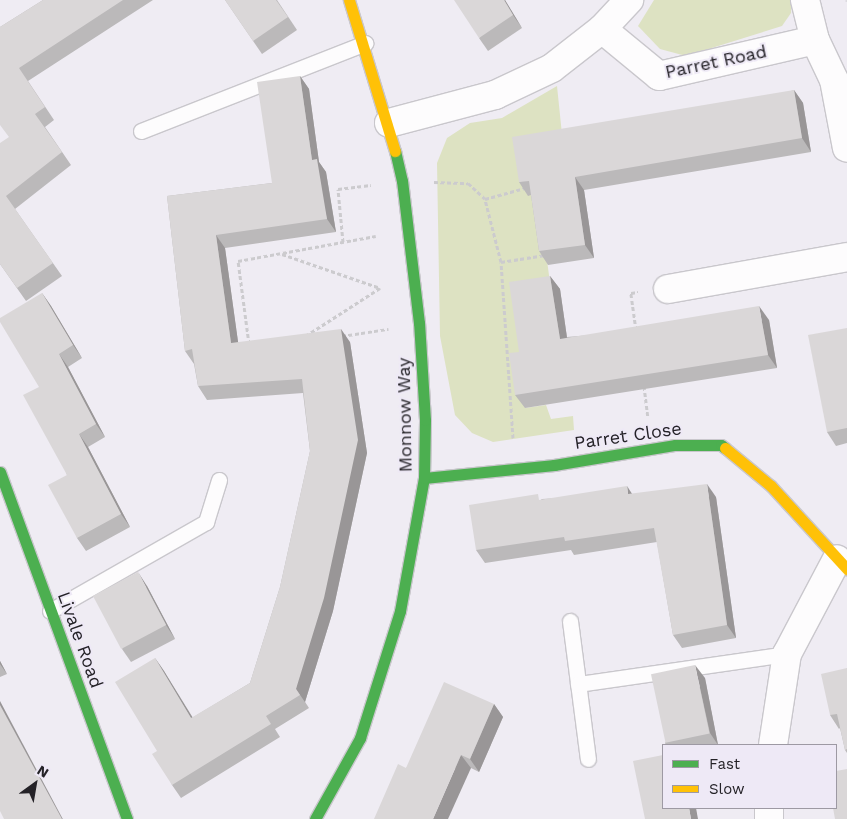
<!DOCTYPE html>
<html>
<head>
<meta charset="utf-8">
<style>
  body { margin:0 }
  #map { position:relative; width:847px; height:819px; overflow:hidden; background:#efecf3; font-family:"Work Sans",sans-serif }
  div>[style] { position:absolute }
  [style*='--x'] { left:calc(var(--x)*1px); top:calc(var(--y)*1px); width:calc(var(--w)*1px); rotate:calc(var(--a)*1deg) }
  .green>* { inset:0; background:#dde2c2 }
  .path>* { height:3px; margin-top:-1.5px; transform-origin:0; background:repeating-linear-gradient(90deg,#cccbce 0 4px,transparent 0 6.5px) }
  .roads { filter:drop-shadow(1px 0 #c9c7cc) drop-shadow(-1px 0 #c9c7cc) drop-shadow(0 1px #c9c7cc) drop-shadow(0 -1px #c9c7cc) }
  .lane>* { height:15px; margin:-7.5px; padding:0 7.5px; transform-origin:7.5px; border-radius:7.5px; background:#fdfcfd }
  .street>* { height:28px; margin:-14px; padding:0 14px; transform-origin:14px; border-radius:14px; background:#fdfcfd }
  .fast>* { height:11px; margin:-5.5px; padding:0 5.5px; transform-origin:5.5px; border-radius:5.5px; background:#4caf50 }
  .slow>* { height:11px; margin:-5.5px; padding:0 5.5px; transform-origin:5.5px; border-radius:5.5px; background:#ffc107 }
  .wall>* { inset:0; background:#bbb9ba }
  .shaded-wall>* { inset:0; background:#999697; transform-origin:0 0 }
  .building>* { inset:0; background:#dad7d8; transform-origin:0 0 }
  span { translate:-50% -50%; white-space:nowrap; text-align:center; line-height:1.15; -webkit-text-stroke:4px #eee9f6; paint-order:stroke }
  .street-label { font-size:18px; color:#242227 }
  .legend { position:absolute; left:662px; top:744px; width:175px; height:65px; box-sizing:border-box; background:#eee9f6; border:1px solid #9d99a3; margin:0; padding:6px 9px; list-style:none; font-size:15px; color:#242227 }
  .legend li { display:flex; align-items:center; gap:10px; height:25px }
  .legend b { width:25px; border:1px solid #9d99a3 }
  .north { position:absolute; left:10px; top:759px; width:50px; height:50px; -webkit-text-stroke:4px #eee9f6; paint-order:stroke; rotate:32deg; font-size:14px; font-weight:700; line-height:20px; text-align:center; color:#242227 }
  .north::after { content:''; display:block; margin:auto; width:18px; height:22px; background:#242227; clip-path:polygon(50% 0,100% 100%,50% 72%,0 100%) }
</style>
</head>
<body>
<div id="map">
  <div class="green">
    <i style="clip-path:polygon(654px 0,792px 0,791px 13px,782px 26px,686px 56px,660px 49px,638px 26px)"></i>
    <i style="clip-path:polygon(557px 86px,563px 144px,538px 194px,551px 290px,525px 408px,546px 405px,551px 419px,573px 416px,574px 430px,493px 442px,472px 433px,455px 415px,440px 336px,437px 163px,447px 138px,470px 123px,502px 118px)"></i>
  </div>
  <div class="path">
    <i style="--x:847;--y:0;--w:1;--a:90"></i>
    <i style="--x:434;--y:182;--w:34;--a:2"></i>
    <i style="--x:468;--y:183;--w:23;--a:43"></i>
    <i style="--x:343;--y:242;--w:53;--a:-95.4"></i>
    <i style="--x:338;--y:189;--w:33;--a:-7"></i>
    <i style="--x:282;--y:254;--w:104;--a:19.1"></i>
    <i style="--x:380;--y:288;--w:87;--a:147.2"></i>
    <i style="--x:501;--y:262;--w:65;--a:-104.3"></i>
    <i style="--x:485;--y:199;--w:41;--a:-15.4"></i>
    <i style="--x:636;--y:330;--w:37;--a:-98"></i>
    <i style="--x:631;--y:293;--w:7;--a:-8"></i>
    <i style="--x:342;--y:336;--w:47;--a:-8.7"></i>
    <i style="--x:249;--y:344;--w:84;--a:-97.5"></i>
    <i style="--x:238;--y:261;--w:140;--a:-10.3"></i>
    <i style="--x:644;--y:386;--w:31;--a:83"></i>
    <i style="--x:513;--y:438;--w:176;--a:-93.9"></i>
    <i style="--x:501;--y:262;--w:45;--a:-9"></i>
  </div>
  <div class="roads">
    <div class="lane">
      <i style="--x:141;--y:131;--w:241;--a:-21.4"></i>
      <i style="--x:50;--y:611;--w:180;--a:-29.7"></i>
      <i style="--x:206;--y:522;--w:44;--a:-72.8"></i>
      <i style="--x:570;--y:621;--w:139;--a:82.6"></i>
      <i style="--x:578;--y:684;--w:211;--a:-8.2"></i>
    </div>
    <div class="street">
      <i style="--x:805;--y:0;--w:41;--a:76"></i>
      <i style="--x:815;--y:40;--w:44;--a:64.6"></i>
      <i style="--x:834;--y:80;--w:69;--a:79.2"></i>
      <i style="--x:602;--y:29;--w:74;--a:39.5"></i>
      <i style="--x:659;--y:76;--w:160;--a:-13"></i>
      <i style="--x:389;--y:123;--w:110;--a:-14.8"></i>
      <i style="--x:495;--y:95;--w:63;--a:-25.3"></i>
      <i style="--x:552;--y:68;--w:63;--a:-38"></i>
      <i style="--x:602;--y:29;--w:40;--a:-47"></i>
      <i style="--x:668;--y:289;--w:182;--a:-10.1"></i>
      <i style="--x:773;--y:745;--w:92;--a:-81.3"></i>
      <i style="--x:787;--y:654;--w:107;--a:-62.2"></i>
      <i style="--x:769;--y:808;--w:11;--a:90"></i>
    </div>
    <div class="fast">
      <i style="--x:0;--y:472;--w:370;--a:69.9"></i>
      <i style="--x:424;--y:478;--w:131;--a:-5.7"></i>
      <i style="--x:554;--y:465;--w:123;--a:-9.4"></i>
      <i style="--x:675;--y:445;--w:46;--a:0"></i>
      <i style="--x:721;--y:445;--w:5;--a:37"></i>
      <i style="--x:315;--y:819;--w:93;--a:-60.9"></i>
      <i style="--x:360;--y:738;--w:133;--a:-72.5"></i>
      <i style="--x:400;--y:611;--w:135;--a:-79.8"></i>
      <i style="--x:424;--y:478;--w:58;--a:-89"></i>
      <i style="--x:425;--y:420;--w:97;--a:-93.5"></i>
      <i style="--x:419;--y:323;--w:143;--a:-96.8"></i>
      <i style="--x:402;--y:181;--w:31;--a:-103"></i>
    </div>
    <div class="slow">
      <i style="--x:349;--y:0;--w:158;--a:73.1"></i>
      <i style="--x:725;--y:448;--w:60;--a:39.6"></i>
      <i style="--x:771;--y:486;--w:113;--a:47.5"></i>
    </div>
  </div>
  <div class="wall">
    <i style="clip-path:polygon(43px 0,153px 0,28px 81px,54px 120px,45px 127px,71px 165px,15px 209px,62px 276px,26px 301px,0 264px,9px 137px,0 27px)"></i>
    <i style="clip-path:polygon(225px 0,277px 0,297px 30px,262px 54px)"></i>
    <i style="clip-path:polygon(505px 0,522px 28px,488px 51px,479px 38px)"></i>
    <i style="clip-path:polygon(300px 76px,309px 89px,319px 162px,326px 172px,336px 232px,225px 248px,238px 342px,350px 342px,367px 453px,333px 611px,305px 702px,309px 708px,275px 729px,280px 737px,181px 798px,172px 785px,157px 751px,155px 658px,164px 671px,192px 718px,250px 683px,280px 587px,310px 451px,303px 393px,207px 400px,198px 386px,194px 364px,185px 351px,167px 196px,272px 183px)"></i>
    <i style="clip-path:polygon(794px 90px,803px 103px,811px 152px,584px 190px,594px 258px,548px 265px,539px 251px,531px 195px,528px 196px,519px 182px)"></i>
    <i style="clip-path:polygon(550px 276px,560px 289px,567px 337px,769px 320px,777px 368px,525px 408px,515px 395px,519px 352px)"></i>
    <i style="clip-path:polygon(42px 293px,51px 306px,82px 358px,68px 367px,105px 437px,88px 447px,130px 527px,86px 551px,77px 538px,67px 475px,39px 387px)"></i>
    <i style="clip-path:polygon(847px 328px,847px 443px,836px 446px,827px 432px)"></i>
    <i style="clip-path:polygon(632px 494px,716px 497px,736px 638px,682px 648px,673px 635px,657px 542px,574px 555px,571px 550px,485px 563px,476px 550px,542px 499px)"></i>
    <i style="clip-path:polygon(147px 586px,175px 639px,131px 662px,122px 649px)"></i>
    <i style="clip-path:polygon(0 661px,7px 674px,0 677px)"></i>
    <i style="clip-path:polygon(847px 668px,847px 753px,845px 750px,840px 728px,839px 729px,830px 715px)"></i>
    <i style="clip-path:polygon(705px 678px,718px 745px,666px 745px,665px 743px)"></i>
    <i style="clip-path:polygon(494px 704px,503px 717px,479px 772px,471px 768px,406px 768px)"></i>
  </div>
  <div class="shaded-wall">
    <i style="clip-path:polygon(504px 0,505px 0,522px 28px,513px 15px)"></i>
    <i style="clip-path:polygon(300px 76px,309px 89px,319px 162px,326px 172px,336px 232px,327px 219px,312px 160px)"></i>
    <i style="clip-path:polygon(794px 90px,803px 103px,811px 152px,802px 138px)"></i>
    <i style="clip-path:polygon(575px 177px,584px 190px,594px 258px,585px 245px)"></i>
    <i style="clip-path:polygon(216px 235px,225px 248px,240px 356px,231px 343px)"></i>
    <i style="clip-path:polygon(550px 276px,560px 289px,569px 352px,560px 339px)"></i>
    <i style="clip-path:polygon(42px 293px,51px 306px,82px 358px,73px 345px)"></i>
    <i style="clip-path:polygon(759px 306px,769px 320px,777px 368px,768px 355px)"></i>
    <i style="clip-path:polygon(341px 329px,350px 342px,367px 453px,333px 611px,305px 702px,309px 708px,296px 689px)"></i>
    <i style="clip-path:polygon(59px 354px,68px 367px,105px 437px,96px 424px)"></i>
    <i style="clip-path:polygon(79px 434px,88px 447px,130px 527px,121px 514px)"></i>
    <i style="clip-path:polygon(707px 484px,716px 497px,736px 638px,727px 625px)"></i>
    <i style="clip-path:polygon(627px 486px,636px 500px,628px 494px)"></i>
    <i style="clip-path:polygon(138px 572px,147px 586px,175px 639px,166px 625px)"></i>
    <i style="clip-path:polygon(155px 658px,164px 671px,201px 731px,191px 718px)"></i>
    <i style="clip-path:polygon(0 661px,7px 674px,0 664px)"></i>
    <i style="clip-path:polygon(695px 665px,705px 678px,718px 745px,710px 733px)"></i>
    <i style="left:0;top:701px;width:134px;height:4px;rotate:62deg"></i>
    <i style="clip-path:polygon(494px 704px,503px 717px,479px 772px,470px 759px)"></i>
    <i style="clip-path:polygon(461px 755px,471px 768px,448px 819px,433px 819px)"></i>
    <i style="clip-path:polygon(689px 808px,696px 808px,698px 819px,691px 819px)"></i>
  </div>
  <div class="building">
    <i style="clip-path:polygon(43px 0,123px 0,19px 68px,45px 107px,35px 114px,62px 152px,6px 196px,53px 263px,17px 288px,0 264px,0 143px,9px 137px,0 125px,0 27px)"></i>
    <i style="clip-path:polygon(225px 0,276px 0,288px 17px,253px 41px)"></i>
    <i style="clip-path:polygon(454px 0,504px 0,513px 15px,479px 38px)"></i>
    <i style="clip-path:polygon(300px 76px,312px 160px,317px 159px,327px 219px,216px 235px,231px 343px,341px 329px,358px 440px,324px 598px,296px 689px,300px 695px,266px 716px,271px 724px,172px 785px,152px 754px,157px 751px,115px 682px,155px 658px,191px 718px,250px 683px,280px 587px,310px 451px,302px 379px,198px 386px,192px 349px,185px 351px,167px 196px,272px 183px,257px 82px)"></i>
    <i style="clip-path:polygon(794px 90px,802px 138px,575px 177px,585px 245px,539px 251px,529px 181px,519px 182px,512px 137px)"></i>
    <i style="clip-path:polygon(550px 276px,560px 339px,759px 306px,768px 355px,515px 395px,509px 353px,519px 352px,509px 282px)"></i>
    <i style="clip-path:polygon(42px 293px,73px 345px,59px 354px,96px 424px,79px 434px,121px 514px,77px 538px,48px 485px,67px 475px,23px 395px,39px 387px,0 322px,0 318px)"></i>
    <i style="clip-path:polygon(847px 328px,847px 428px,827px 432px,808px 335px)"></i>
    <i style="clip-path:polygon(707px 484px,727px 625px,673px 635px,654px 528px,565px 541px,564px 537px,476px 550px,469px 505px,538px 494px,539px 500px,627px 486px,628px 494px)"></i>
    <i style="left:138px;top:572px;width:60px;height:51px;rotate:62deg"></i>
    <i style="left:695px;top:665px;width:70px;height:45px;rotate:78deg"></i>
    <i style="clip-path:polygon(847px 668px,847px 749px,845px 750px,837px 714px,830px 715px,821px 674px)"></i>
    <i style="clip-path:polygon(444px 682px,494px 704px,470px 759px,461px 755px,433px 819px,374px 819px,398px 764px,406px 768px)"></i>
    <i style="clip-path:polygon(0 705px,62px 819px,4px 819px,0 811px)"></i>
    <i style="clip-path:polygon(663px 755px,663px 808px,689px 808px,691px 819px,645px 819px,633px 761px)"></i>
    <i style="clip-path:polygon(847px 769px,847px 819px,835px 819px,833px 808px,836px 808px,836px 771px)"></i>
  </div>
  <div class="street-label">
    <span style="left:716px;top:62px;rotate:-12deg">Parret Road</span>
    <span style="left:405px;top:415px;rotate:-91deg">Monnow Way</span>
    <span style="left:628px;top:436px;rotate:-8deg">Parret Close</span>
    <span style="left:80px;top:640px;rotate:70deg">Livale Road</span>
  </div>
  <ul class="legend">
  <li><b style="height:6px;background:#4caf50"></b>Fast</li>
  <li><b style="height:6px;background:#ffc107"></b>Slow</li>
  </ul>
  <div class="north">N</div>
</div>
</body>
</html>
